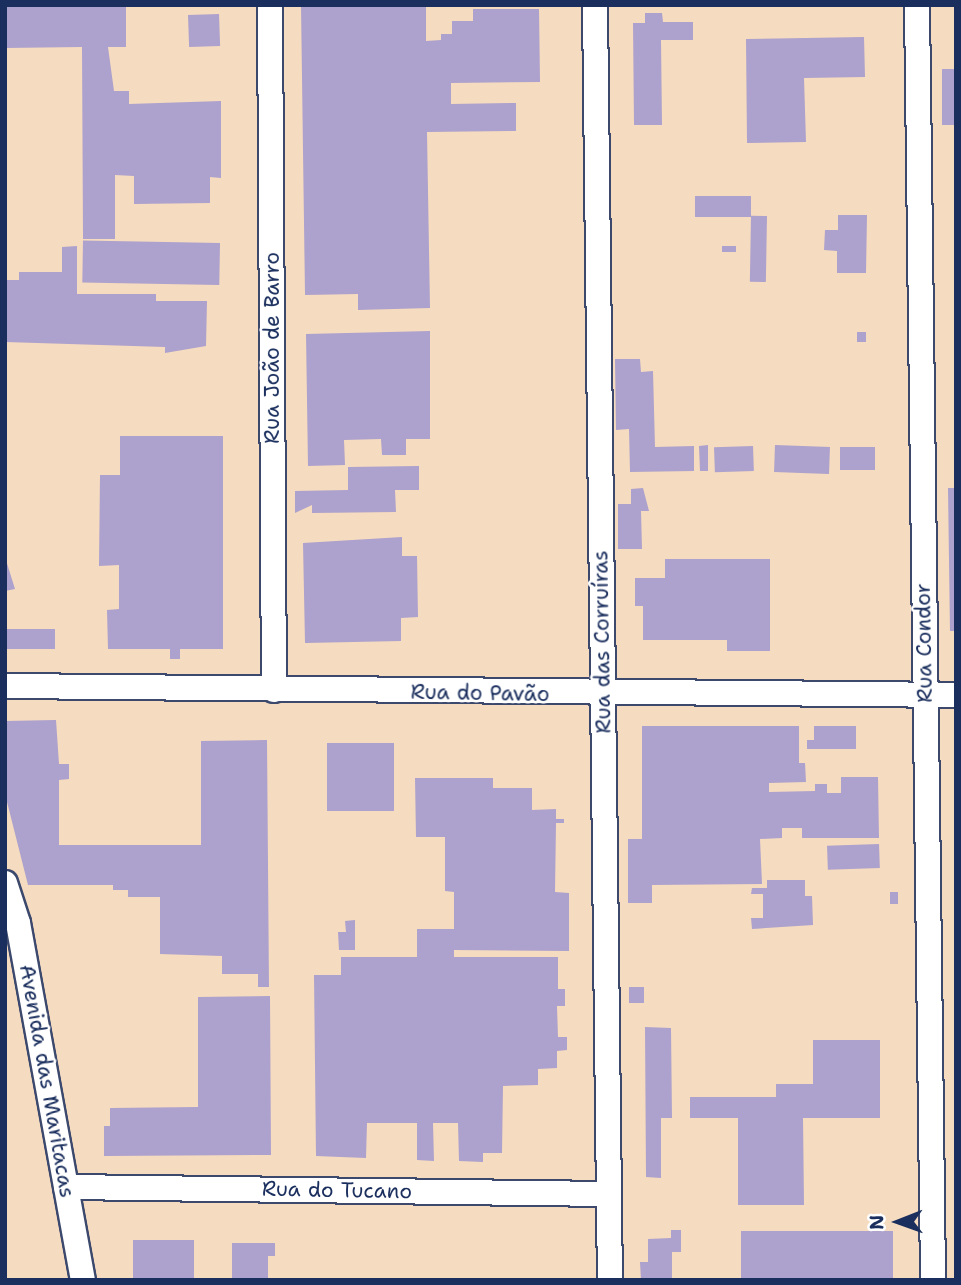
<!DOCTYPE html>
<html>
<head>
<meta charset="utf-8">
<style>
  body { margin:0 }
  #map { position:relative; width:961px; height:1285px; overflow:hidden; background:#f5dbbf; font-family:"Shantell Sans",sans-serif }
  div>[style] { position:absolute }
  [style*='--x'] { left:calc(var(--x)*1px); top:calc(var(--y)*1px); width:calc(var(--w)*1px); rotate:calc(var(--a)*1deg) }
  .building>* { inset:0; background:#ada1cd; transform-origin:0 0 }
  .roads { filter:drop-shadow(2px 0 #3c496d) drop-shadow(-2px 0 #3c496d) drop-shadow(0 2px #3c496d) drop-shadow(0 -2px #3c496d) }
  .minor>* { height:24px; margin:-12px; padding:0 12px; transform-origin:12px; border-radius:12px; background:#fff }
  span { translate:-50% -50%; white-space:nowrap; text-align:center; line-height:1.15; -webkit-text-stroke:5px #fff; paint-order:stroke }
  .street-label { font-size:21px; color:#1b2f5e }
  .frame { position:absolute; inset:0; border:7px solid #1b2f5e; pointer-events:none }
  .north { position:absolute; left:863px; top:1187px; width:70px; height:70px; -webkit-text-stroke:5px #fff; paint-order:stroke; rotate:269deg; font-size:19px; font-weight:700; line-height:28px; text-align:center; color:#1b2f5e }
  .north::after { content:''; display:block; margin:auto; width:24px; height:32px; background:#1b2f5e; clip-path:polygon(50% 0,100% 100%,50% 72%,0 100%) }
</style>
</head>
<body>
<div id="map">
  <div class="building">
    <i style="clip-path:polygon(5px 5px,126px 5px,126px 47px,108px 47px,114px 91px,129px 91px,129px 104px,221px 101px,221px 178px,210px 177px,210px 203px,134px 204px,134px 176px,115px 175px,115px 239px,83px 239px,82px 47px,5px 48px)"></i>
    <i style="clip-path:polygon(301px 5px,426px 5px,426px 41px,441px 40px,441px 34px,452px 34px,452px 21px,473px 21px,473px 9px,539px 9px,540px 82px,451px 83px,451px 104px,516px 103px,516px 131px,427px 132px,430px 308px,358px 310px,358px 294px,305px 295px)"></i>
    <i style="clip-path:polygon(645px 13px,662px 13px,663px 22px,693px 22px,693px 40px,661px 40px,662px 125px,634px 125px,633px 23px,645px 23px)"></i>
    <i style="left:219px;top:14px;width:32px;height:31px;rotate:88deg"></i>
    <i style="clip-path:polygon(864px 37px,865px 77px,804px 78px,806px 142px,747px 143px,746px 39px)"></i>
    <i style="left:942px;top:69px;width:14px;height:56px"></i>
    <i style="left:751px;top:196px;width:21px;height:56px;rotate:90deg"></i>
    <i style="clip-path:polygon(838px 215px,867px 215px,866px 273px,837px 273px,837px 251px,824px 250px,825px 230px,838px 230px)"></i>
    <i style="left:767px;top:216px;width:66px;height:16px;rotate:91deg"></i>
    <i style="left:220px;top:243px;width:42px;height:137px;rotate:91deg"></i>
    <i style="clip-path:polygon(77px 246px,77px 294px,156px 294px,156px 301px,207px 301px,206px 346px,165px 353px,165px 347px,5px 342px,5px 280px,19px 280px,19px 272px,62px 272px,62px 247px)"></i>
    <i style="left:722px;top:246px;width:14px;height:6px"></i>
    <i style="clip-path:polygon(430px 331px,430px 439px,406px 439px,406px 455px,382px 455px,381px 439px,344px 440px,345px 465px,308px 466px,306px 334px)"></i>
    <i style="left:857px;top:332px;width:9px;height:10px"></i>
    <i style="clip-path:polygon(615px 359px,640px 359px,641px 372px,653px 371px,655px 447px,694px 446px,694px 471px,630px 472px,629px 429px,616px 430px)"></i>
    <i style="clip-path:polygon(120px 436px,223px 436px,223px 649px,180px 649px,180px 659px,170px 659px,170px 649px,108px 649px,107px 610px,119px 609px,119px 565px,99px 566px,100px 475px,120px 475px)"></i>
    <i style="clip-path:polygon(708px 445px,708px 471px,700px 471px,699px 446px)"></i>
    <i style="left:775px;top:445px;width:55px;height:27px;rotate:2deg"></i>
    <i style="left:753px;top:446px;width:25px;height:39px;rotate:88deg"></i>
    <i style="left:875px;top:447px;width:23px;height:35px;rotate:90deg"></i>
    <i style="clip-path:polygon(419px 466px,419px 490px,395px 490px,396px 512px,312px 513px,312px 505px,295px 513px,295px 491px,348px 490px,348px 467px)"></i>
    <i style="clip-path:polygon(643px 488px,649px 511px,641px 511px,642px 549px,618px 549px,618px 504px,631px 504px,631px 489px)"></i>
    <i style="clip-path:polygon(948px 488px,956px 488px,956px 631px,950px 631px)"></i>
    <i style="clip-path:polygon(402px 537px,402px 556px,417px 556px,418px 617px,401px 618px,401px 641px,305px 643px,303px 543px)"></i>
    <i style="clip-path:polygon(5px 557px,15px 589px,5px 591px)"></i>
    <i style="clip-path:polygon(665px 559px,770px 559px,770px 651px,727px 651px,727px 640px,643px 640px,643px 606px,635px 606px,635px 578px,665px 578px)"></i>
    <i style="left:55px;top:629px;width:20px;height:50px;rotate:90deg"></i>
    <i style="clip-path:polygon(56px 720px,59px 764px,69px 764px,69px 779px,59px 780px,59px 845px,201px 845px,201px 741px,267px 740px,269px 987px,258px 987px,258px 974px,222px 974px,222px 956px,160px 954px,160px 897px,128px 897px,128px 890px,113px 890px,113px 885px,28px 885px,5px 794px,5px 721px)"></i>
    <i style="clip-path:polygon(642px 726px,799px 726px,799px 763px,805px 763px,806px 782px,769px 783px,769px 792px,815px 791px,815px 784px,827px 784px,827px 793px,841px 793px,841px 777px,878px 777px,879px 838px,802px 838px,802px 828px,782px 828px,782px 838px,760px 839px,762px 884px,652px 885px,652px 903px,628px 903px,628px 839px,642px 839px)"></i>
    <i style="clip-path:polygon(814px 726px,856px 726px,856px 749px,807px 749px,807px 740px,814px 740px)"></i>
    <i style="left:327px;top:743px;width:67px;height:68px"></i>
    <i style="clip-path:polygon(415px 778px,493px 778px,493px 788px,532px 788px,532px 810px,556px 809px,556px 819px,564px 819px,564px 823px,556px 823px,555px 892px,569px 893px,569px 951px,454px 950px,454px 957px,558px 957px,558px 989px,565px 989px,565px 1006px,557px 1006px,558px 1037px,567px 1037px,567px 1050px,557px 1051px,557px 1068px,538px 1069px,538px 1085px,503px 1086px,502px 1153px,483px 1153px,483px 1162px,459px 1161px,458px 1123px,433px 1123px,434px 1161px,417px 1160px,417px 1123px,367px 1123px,366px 1158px,316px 1156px,314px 975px,341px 975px,341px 957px,417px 957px,417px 929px,454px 929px,454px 892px,445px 891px,445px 837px,416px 837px)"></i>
    <i style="left:879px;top:844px;width:24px;height:52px;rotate:88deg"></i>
    <i style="clip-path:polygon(767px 880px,805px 880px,805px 896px,812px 896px,813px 925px,752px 929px,751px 918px,763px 918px,763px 894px,751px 894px,752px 888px,767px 888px)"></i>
    <i style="left:890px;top:892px;width:8px;height:12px"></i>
    <i style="clip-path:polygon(355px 920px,355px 950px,339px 950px,338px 932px,346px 932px,345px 921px)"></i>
    <i style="left:644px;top:987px;width:16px;height:15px;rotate:90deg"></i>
    <i style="clip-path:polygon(270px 996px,271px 1155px,104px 1156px,104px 1126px,110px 1126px,110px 1108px,198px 1107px,198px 997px)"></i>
    <i style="clip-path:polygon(645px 1027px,671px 1028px,672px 1118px,661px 1118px,661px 1178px,646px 1177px)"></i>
    <i style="clip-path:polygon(813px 1040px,880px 1040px,880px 1118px,803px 1118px,804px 1205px,738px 1205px,738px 1118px,690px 1118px,690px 1097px,776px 1097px,776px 1084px,813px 1084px)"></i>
    <i style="clip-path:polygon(671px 1230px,681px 1230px,681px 1252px,672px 1252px,672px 1280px,641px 1280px,640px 1262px,648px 1262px,648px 1239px,671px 1238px)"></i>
    <i style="left:893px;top:1231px;width:49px;height:152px;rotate:90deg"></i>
    <i style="left:133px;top:1240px;width:61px;height:40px"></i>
    <i style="clip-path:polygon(232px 1243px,275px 1243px,275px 1256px,268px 1256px,268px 1280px,232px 1280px)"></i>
  </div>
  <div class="roads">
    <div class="minor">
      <i style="--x:270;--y:5;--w:685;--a:89.67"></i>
      <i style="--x:595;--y:5;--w:1275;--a:89.33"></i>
      <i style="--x:917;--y:5;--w:1275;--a:89.28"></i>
      <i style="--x:5;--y:686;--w:951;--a:0.54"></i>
      <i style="--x:5;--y:883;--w:42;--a:72"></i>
      <i style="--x:18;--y:923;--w:363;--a:79.7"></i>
      <i style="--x:66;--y:1187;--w:543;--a:0.74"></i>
    </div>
  </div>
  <div class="street-label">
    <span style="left:272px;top:348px;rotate:-90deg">Rua João de Barro</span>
    <span style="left:602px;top:642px;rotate:-91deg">Rua das Corruíras</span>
    <span style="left:924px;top:643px;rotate:-91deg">Rua Condor</span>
    <span style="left:480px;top:693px;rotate:1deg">Rua do Pavão</span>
    <span style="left:47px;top:1081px;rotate:80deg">Avenida das Maritacas</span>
    <span style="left:337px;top:1190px;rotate:1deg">Rua do Tucano</span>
  </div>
  <div class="frame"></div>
  <div class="north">N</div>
</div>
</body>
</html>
